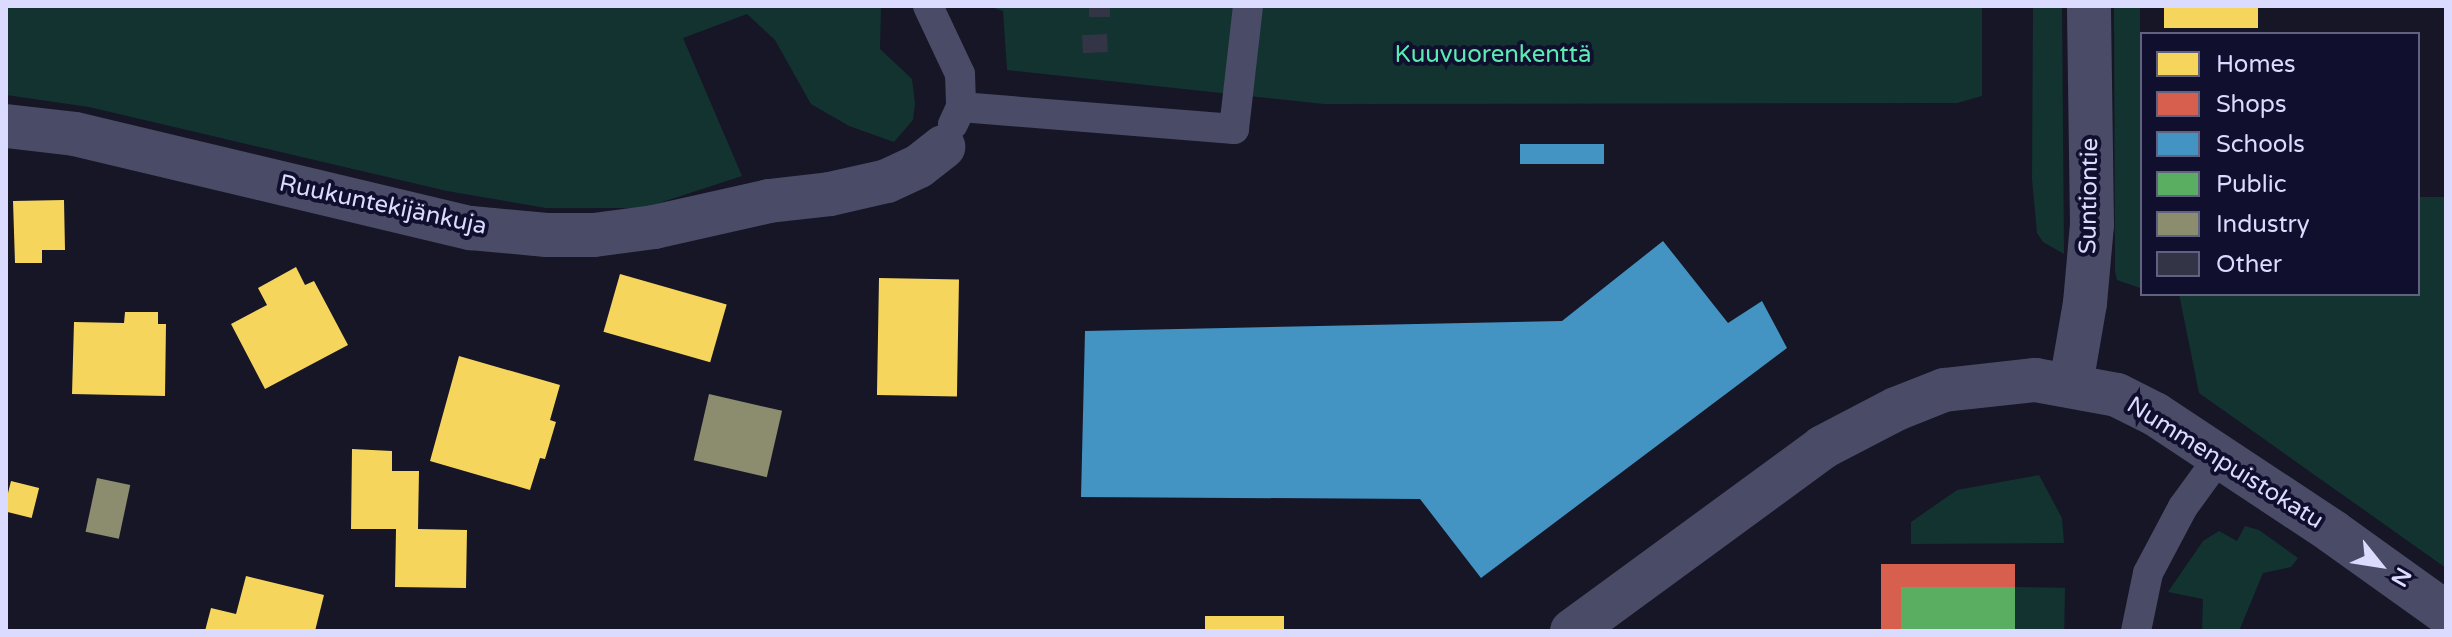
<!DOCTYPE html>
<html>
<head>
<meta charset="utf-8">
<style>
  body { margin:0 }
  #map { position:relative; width:2452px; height:637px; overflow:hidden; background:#161626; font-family:"Varela Round",sans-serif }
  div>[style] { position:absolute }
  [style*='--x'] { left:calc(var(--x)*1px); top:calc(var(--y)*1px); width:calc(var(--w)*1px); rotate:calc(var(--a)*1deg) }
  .green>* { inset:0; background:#123330; transform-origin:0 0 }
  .homes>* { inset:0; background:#f6d55c; transform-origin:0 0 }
  .shops>* { inset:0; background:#d6604d }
  .schools>* { inset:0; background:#4393c3; transform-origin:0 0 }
  .public>* { inset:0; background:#5aae61; transform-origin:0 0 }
  .industry>* { inset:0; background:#8c8c6e; transform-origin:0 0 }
  .building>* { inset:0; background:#343447; transform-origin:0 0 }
  .service>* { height:30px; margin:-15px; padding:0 15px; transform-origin:15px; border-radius:15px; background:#4a4c67 }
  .minor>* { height:44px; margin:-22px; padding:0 22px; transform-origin:22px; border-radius:22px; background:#4a4c67 }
  .tertiary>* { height:44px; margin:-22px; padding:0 22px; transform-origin:22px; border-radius:22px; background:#4a4c67 }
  span { translate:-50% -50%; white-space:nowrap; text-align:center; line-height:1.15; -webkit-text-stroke:8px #100f2d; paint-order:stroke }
  .park-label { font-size:24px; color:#5aebb5 }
  .street-label { font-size:24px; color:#dadbff }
  .frame { position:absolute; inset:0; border:8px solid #dadbff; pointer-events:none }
  .legend { position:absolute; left:2140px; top:32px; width:280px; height:264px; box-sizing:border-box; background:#100f2d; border:2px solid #616181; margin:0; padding:10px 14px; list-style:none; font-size:24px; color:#dadbff }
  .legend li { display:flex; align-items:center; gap:16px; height:40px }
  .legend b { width:40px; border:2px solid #616181 }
  .north { position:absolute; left:2340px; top:525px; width:80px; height:80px; -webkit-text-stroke:6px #100f2d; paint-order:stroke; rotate:120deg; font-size:22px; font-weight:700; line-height:32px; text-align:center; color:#dadbff }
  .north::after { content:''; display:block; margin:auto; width:28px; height:36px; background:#dadbff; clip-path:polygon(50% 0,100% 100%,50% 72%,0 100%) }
</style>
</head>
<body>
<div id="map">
  <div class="green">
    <i style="clip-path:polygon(6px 6px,881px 6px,880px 49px,912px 79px,915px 103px,913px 120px,894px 142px,849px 126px,811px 104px,775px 40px,747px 14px,683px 38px,742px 176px,644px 208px,546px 208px,447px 191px,89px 107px,6px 95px)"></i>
    <i style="clip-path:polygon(988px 6px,1982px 6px,1982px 96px,1957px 103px,1324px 104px,1007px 70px,1003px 11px)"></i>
    <i style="clip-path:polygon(2033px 6px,2062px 6px,2064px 254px,2043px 242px,2037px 233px,2032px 179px)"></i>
    <i style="clip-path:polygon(2114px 6px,2140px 6px,2140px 288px,2117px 280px,2115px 272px)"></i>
    <i style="clip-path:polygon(2418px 197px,2446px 197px,2446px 568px,2199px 393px,2179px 294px,2418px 294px)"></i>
    <i style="clip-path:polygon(2039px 475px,2062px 518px,2064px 543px,1911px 544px,1911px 522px,1957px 490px)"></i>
    <i style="clip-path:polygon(2245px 526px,2259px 530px,2298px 558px,2291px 567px,2263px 573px,2239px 631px,2202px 631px,2203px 599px,2168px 592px,2203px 541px,2219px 531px,2237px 541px)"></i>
    <i style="left:2015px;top:587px;width:50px;height:44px;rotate:1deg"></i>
  </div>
  <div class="homes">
    <i style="left:2164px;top:6px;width:94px;height:22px"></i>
    <i style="clip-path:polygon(64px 200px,65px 250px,42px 250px,42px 263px,15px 263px,13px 201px)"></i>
    <i style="clip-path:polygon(296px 267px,305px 285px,314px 281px,348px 345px,265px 389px,231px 324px,267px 305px,258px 288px)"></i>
    <i style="left:620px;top:274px;width:111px;height:60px;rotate:16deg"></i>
    <i style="left:879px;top:278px;width:80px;height:117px;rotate:1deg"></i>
    <i style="clip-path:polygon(125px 312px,158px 312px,158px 324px,166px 324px,165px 396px,72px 394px,74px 322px,124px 323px)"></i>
    <i style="clip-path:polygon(459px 356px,560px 385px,550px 420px,556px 422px,545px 459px,540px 458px,530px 490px,430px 461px)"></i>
    <i style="clip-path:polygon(352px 449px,392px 451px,392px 471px,419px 471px,418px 529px,467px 530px,466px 588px,395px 587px,396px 529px,351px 529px)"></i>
    <i style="left:11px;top:481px;width:29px;height:31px;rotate:14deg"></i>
    <i style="clip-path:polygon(246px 576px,324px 595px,315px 631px,205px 631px,211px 608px,236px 614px)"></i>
    <i style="left:1284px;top:616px;width:15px;height:79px;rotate:90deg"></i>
  </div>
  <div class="shops">
    <i style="clip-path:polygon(1881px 564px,2015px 564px,2015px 587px,1901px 587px,1901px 631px,1881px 631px)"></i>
  </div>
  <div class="schools">
    <i style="left:1520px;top:144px;width:84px;height:20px"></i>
    <i style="clip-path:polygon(1663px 241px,1728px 323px,1762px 301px,1787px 348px,1481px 578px,1420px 499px,1081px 497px,1085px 331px,1562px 321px)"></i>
  </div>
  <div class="public">
    <i style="left:1901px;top:587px;width:114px;height:44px"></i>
  </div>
  <div class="industry">
    <i style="left:709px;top:394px;width:75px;height:68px;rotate:13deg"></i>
    <i style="left:97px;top:478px;width:34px;height:55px;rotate:12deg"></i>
  </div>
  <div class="building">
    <i style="left:1089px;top:6px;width:21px;height:11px"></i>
    <i style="left:1107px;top:34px;width:18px;height:25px;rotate:87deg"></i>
  </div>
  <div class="service">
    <i style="--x:928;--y:6;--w:75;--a:64.8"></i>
    <i style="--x:960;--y:74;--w:33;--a:88"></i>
    <i style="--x:961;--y:107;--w:19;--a:115"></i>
    <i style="--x:961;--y:107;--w:274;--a:4.6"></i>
    <i style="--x:1234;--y:129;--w:124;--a:-83.5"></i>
    <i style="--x:2136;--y:631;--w:59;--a:-78.3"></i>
    <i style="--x:2148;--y:573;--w:75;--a:-62.1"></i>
    <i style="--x:2183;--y:507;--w:63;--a:-54"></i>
  </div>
  <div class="minor">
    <i style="--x:6;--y:126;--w:69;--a:6.6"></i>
    <i style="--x:75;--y:134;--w:407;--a:13.4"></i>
    <i style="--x:471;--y:228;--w:76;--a:5.3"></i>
    <i style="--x:547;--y:235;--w:47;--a:0"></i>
    <i style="--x:594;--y:235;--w:61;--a:-7.6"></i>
    <i style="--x:654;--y:227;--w:118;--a:-12.7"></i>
    <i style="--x:769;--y:201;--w:61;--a:-6.5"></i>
    <i style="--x:830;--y:194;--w:58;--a:-12.8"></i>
    <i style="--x:887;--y:181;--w:35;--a:-25"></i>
    <i style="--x:919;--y:166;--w:31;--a:-38"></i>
    <i style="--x:2071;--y:384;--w:82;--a:-80.2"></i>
    <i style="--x:2085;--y:303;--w:78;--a:-84.9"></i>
    <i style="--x:2092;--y:225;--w:219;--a:-90.8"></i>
  </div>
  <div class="tertiary">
    <i style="--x:1572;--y:631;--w:311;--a:-36.2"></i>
    <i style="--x:1823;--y:447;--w:82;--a:-27.5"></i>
    <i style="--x:1896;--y:409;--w:52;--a:-21.6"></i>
    <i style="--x:1944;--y:390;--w:92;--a:-6.3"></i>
    <i style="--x:2035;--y:380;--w:83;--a:10.4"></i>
    <i style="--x:2117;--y:395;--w:42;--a:26.6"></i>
    <i style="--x:2155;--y:414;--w:214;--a:33.5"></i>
    <i style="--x:2333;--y:532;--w:139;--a:35.6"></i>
  </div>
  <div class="park-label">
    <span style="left:1493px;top:55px">Kuuvuorenkenttä</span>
  </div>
  <div class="street-label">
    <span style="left:2089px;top:196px;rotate:-89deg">Suntiontie</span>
    <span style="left:383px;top:205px;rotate:12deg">Ruukuntekijänkuja</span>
    <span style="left:2225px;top:463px;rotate:32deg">Nummenpuistokatu</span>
  </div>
  <div class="frame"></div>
  <ul class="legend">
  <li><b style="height:22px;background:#f6d55c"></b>Homes</li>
  <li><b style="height:22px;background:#d6604d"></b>Shops</li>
  <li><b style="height:22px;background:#4393c3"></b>Schools</li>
  <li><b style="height:22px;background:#5aae61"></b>Public</li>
  <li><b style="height:22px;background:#8c8c6e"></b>Industry</li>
  <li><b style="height:22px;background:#343447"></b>Other</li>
  </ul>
  <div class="north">N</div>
</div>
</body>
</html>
